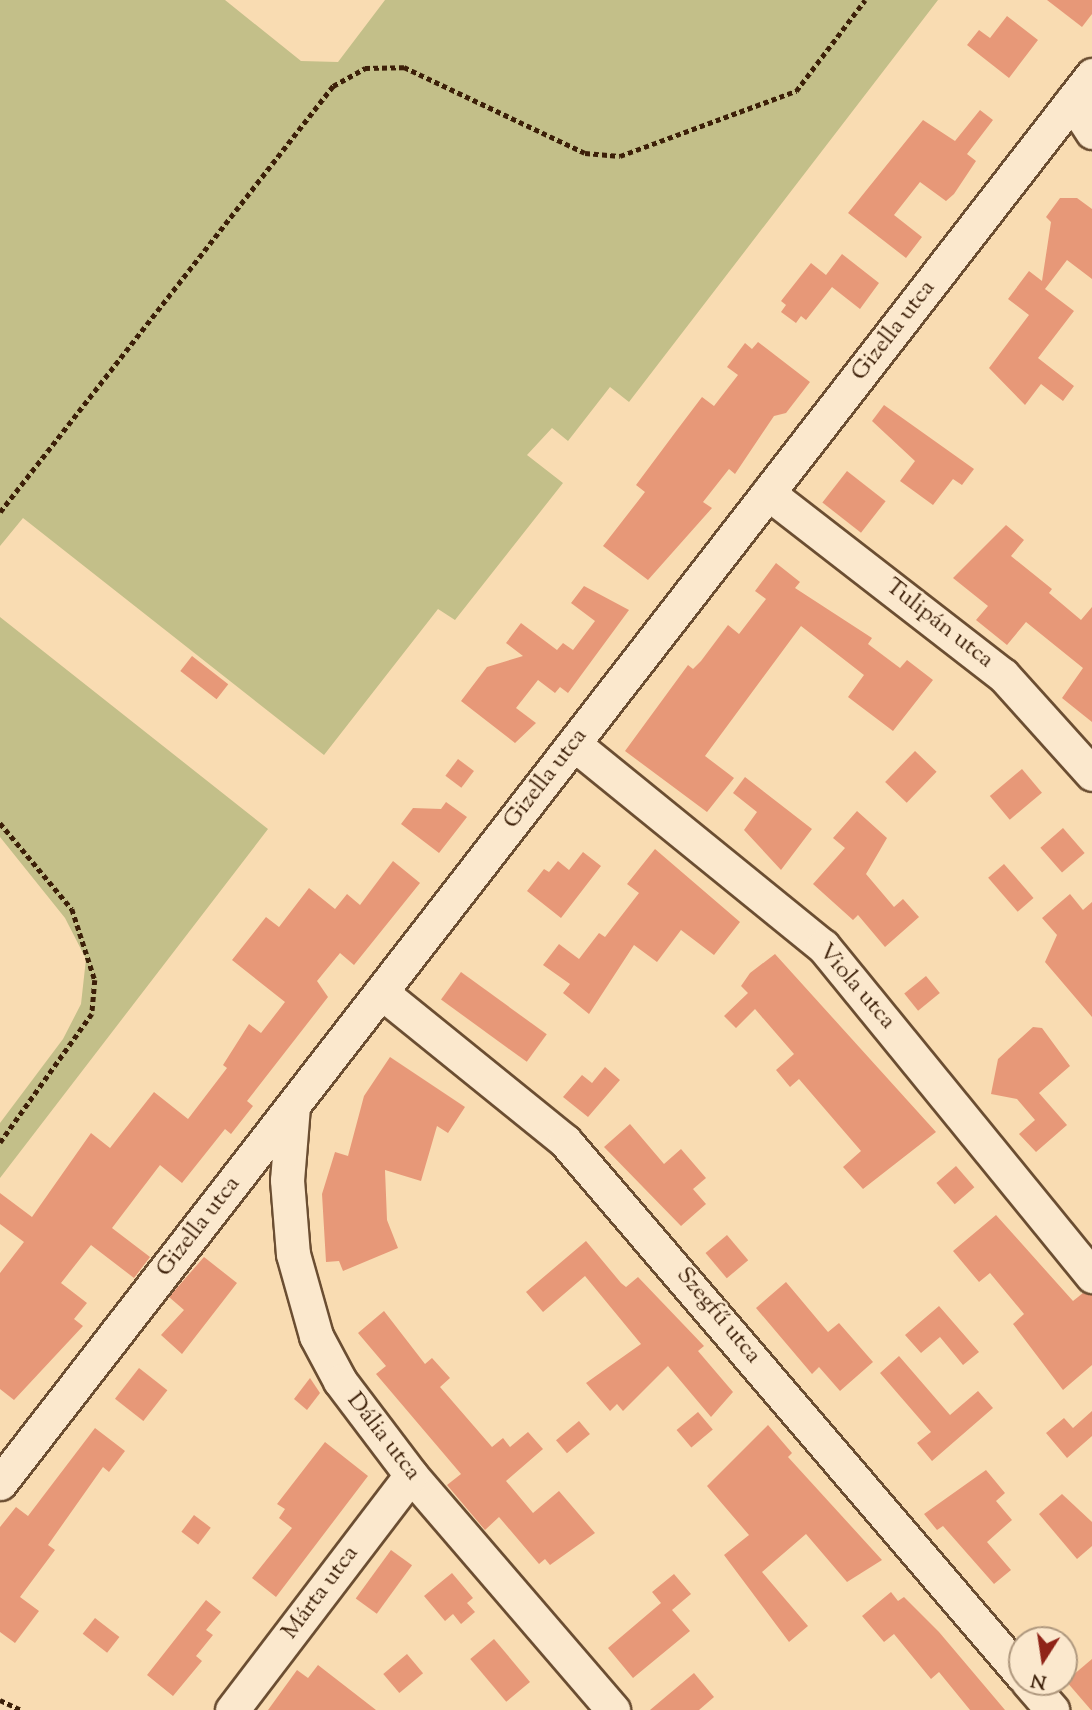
<!DOCTYPE html>
<html>
<head>
<meta charset="utf-8">
<style>
  body { margin:0 }
  #map { position:relative; width:1092px; height:1710px; overflow:hidden; background:#f9dcb2; font-family:"Sorts Mill Goudy",serif }
  div>[style] { position:absolute }
  [style*='--x'] { left:calc(var(--x)*1px); top:calc(var(--y)*1px); width:calc(var(--w)*1px); rotate:calc(var(--a)*1deg) }
  .green>* { inset:0; background:#c3bf89 }
  .building>* { inset:0; background:#e79878; transform-origin:0 0 }
  .path>* { height:4.5px; margin-top:-2.25px; transform-origin:0; background:repeating-linear-gradient(90deg,#3c1f08 0 5px,transparent 0 8.5px) }
  .roads { filter:drop-shadow(2px 0 #6b4e32) drop-shadow(-2px 0 #6b4e32) drop-shadow(0 2px #6b4e32) drop-shadow(0 -2px #6b4e32) }
  .minor>* { height:33px; margin:-16.5px; padding:0 16.5px; transform-origin:16.5px; border-radius:16.5px; background:#fbe8cd }
  span { translate:-50% -50%; white-space:nowrap; text-align:center; line-height:1.15; -webkit-text-stroke:5px #fbe8cd; paint-order:stroke }
  .street-label { font-size:24px; color:#3c1f08 }
  .north { position:absolute; left:1008px; top:1626px; width:70px; height:70px; box-sizing:border-box; background:#fbe8cd; border:2px solid #af987e; border-radius:50%; rotate:192deg; font-size:19px; font-weight:700; line-height:28px; text-align:center; color:#3c1f08 }
  .north::after { content:''; display:block; margin:auto; width:24px; height:32px; background:#8f2418; clip-path:polygon(50% 0,100% 100%,50% 72%,0 100%) }
</style>
</head>
<body>
<div id="map">
  <div class="green">
    <i style="clip-path:polygon(0 0,225px 0,301px 61px,338px 62px,385px 0,938px 0,629px 402px,610px 387px,568px 441px,552px 428px,527px 455px,563px 483px,455px 620px,438px 609px,324px 755px,23px 518px,0 546px)"></i>
    <i style="clip-path:polygon(0 617px,268px 829px,0 1178px,0 1123px,63px 1039px,81px 1004px,86px 959px,65px 918px,0 837px)"></i>
  </div>
  <div class="building">
    <i style="clip-path:polygon(1047px 0,1092px 0,1092px 14px,1082px 27px)"></i>
    <i style="clip-path:polygon(1007px 16px,1038px 40px,1009px 78px,967px 45px,979px 30px,990px 38px)"></i>
    <i style="clip-path:polygon(980px 110px,993px 120px,967px 154px,976px 161px,954px 194px,946px 201px,920px 182px,894px 215px,922px 237px,906px 258px,848px 213px,923px 120px,955px 141px)"></i>
    <i style="clip-path:polygon(1060px 198px,1077px 198px,1092px 209px,1092px 279px,1067px 260px,1045px 289px,1074px 311px,1038px 358px,1074px 386px,1063px 401px,1041px 384px,1025px 405px,989px 368px,1029px 315px,1008px 299px,1029px 271px,1042px 281px,1051px 222px,1046px 217px)"></i>
    <i style="clip-path:polygon(842px 254px,879px 283px,860px 309px,832px 287px,806px 320px,801px 316px,796px 323px,781px 312px,786px 305px,781px 301px,811px 263px,826px 275px)"></i>
    <i style="clip-path:polygon(758px 342px,810px 382px,786px 413px,774px 416px,735px 474px,729px 469px,703px 502px,712px 508px,648px 580px,603px 546px,645px 492px,636px 485px,677px 430px,702px 397px,714px 406px,738px 375px,727px 367px,745px 343px,752px 349px)"></i>
    <i style="clip-path:polygon(884px 405px,974px 469px,962px 485px,953px 479px,933px 505px,900px 481px,915px 461px,872px 421px)"></i>
    <i style="left:847px;top:471px;width:49px;height:40px;rotate:38deg"></i>
    <i style="clip-path:polygon(1006px 525px,1024px 540px,1011px 556px,1052px 589px,1049px 593px,1081px 620px,1092px 607px,1092px 722px,1062px 698px,1083px 668px,1026px 622px,1007px 645px,976px 620px,988px 606px,953px 578px)"></i>
    <i style="clip-path:polygon(776px 563px,800px 582px,795px 588px,872px 638px,868px 644px,900px 668px,907px 660px,933px 680px,893px 731px,848px 697px,864px 675px,801px 626px,705px 756px,734px 778px,707px 812px,625px 751px,688px 665px,693px 669px,701px 661px,728px 625px,739px 634px,766px 599px,755px 591px)"></i>
    <i style="clip-path:polygon(584px 586px,629px 610px,568px 693px,560px 687px,555px 693px,538px 680px,516px 708px,536px 723px,515px 743px,461px 701px,487px 667px,523px 656px,506px 643px,521px 623px,557px 650px,563px 643px,573px 650px,595px 621px,571px 603px)"></i>
    <i style="left:192px;top:656px;width:46px;height:19px;rotate:38deg"></i>
    <i style="left:915px;top:751px;width:30px;height:43px;rotate:44deg"></i>
    <i style="left:458px;top:759px;width:20px;height:21px;rotate:37deg"></i>
    <i style="left:1022px;top:769px;width:31px;height:42px;rotate:50deg"></i>
    <i style="clip-path:polygon(745px 777px,812px 829px,781px 870px,744px 830px,757px 812px,733px 793px)"></i>
    <i style="clip-path:polygon(446px 802px,467px 817px,439px 853px,401px 824px,413px 808px,441px 809px)"></i>
    <i style="clip-path:polygon(857px 811px,887px 838px,866px 874px,894px 907px,903px 899px,919px 917px,885px 947px,858px 915px,853px 920px,813px 884px,845px 848px,833px 838px)"></i>
    <i style="left:1063px;top:828px;width:33px;height:30px;rotate:49deg"></i>
    <i style="clip-path:polygon(655px 849px,740px 922px,714px 955px,681px 930px,657px 962px,634px 945px,589px 1014px,563px 993px,570px 984px,543px 965px,559px 944px,579px 959px,599px 933px,605px 937px,639px 893px,627px 884px)"></i>
    <i style="clip-path:polygon(583px 852px,601px 866px,561px 918px,527px 891px,544px 869px,549px 872px,558px 861px,569px 870px)"></i>
    <i style="clip-path:polygon(393px 861px,420px 883px,354px 965px,340px 953px,317px 981px,328px 997px,247px 1101px,253px 1106px,231px 1134px,225px 1129px,182px 1183px,160px 1165px,112px 1228px,150px 1257px,134px 1278px,91px 1245px,61px 1283px,87px 1303px,74px 1319px,83px 1326px,14px 1400px,0 1389px,0 1273px,24px 1242px,0 1224px,0 1193px,32px 1217px,91px 1133px,110px 1148px,154px 1092px,188px 1119px,227px 1068px,223px 1065px,249px 1024px,261px 1033px,285px 1002px,232px 960px,266px 917px,279px 927px,309px 888px,335px 909px,347px 894px,360px 905px)"></i>
    <i style="left:1004px;top:864px;width:45px;height:21px;rotate:49deg"></i>
    <i style="clip-path:polygon(1070px 894px,1083px 910px,1092px 902px,1092px 1017px,1045px 962px,1057px 935px,1042px 918px)"></i>
    <i style="clip-path:polygon(775px 954px,936px 1132px,863px 1189px,843px 1167px,861px 1151px,799px 1079px,790px 1087px,776px 1070px,794px 1054px,755px 1009px,736px 1028px,724px 1016px,748px 993px,741px 986px,750px 973px)"></i>
    <i style="left:461px;top:972px;width:106px;height:34px;rotate:36deg"></i>
    <i style="left:926px;top:976px;width:22px;height:28px;rotate:51deg"></i>
    <i style="clip-path:polygon(1033px 1027px,1042px 1028px,1070px 1066px,1039px 1093px,1067px 1125px,1036px 1152px,1019px 1134px,1035px 1120px,1017px 1099px,991px 1094px,998px 1059px)"></i>
    <i style="clip-path:polygon(390px 1057px,465px 1107px,448px 1133px,437px 1126px,421px 1181px,385px 1170px,387px 1220px,398px 1248px,343px 1271px,339px 1261px,326px 1262px,322px 1194px,335px 1152px,348px 1156px,364px 1096px)"></i>
    <i style="clip-path:polygon(605px 1067px,620px 1080px,588px 1117px,563px 1097px,582px 1075px,592px 1083px)"></i>
    <i style="clip-path:polygon(630px 1124px,664px 1164px,681px 1149px,706px 1178px,693px 1189px,706px 1204px,681px 1226px,604px 1147px)"></i>
    <i style="left:956px;top:1166px;width:28px;height:26px;rotate:49deg"></i>
    <i style="clip-path:polygon(996px 1215px,1073px 1301px,1083px 1293px,1092px 1295px,1092px 1365px,1063px 1390px,1013px 1324px,1024px 1314px,990px 1273px,979px 1282px,953px 1251px)"></i>
    <i style="left:727px;top:1235px;width:33px;height:28px;rotate:50deg"></i>
    <i style="clip-path:polygon(586px 1241px,621px 1283px,626px 1287px,638px 1277px,704px 1346px,698px 1351px,733px 1392px,711px 1417px,668px 1366px,623px 1411px,617px 1404px,610px 1411px,586px 1383px,641px 1344px,585px 1276px,543px 1312px,526px 1292px)"></i>
    <i style="clip-path:polygon(204px 1257px,237px 1283px,182px 1354px,161px 1335px,184px 1310px,169px 1297px)"></i>
    <i style="clip-path:polygon(786px 1282px,828px 1332px,839px 1323px,873px 1362px,840px 1391px,819px 1367px,812px 1374px,756px 1308px)"></i>
    <i style="clip-path:polygon(939px 1306px,979px 1352px,963px 1365px,940px 1337px,921px 1353px,905px 1335px)"></i>
    <i style="clip-path:polygon(384px 1311px,425px 1364px,432px 1358px,450px 1378px,440px 1387px,492px 1447px,503px 1438px,510px 1447px,528px 1432px,543px 1449px,506px 1481px,533px 1513px,559px 1491px,595px 1533px,550px 1565px,545px 1559px,539px 1564px,499px 1517px,485px 1530px,447px 1485px,461px 1474px,376px 1374px,386px 1366px,358px 1333px)"></i>
    <i style="clip-path:polygon(899px 1356px,950px 1415px,978px 1391px,993px 1408px,932px 1461px,917px 1443px,931px 1432px,880px 1373px)"></i>
    <i style="left:139px;top:1368px;width:36px;height:39px;rotate:38deg"></i>
    <i style="clip-path:polygon(310px 1378px,320px 1393px,307px 1410px,294px 1399px)"></i>
    <i style="clip-path:polygon(1092px 1411px,1092px 1436px,1067px 1458px,1046px 1433px,1064px 1418px,1073px 1428px)"></i>
    <i style="left:698px;top:1412px;width:23px;height:28px;rotate:50deg"></i>
    <i style="left:579px;top:1421px;width:17px;height:30px;rotate:50deg"></i>
    <i style="clip-path:polygon(768px 1425px,792px 1453px,788px 1457px,882px 1560px,847px 1582px,806px 1534px,762px 1572px,808px 1626px,789px 1642px,724px 1555px,749px 1535px,707px 1486px)"></i>
    <i style="clip-path:polygon(95px 1428px,125px 1451px,109px 1472px,103px 1467px,48px 1545px,55px 1550px,20px 1597px,39px 1611px,15px 1643px,0 1632px,0 1527px,16px 1507px,28px 1516px)"></i>
    <i style="clip-path:polygon(325px 1442px,368px 1476px,276px 1597px,252px 1578px,292px 1528px,279px 1518px,285px 1509px,277px 1504px)"></i>
    <i style="clip-path:polygon(986px 1470px,1005px 1493px,996px 1501px,1012px 1520px,987px 1542px,1011px 1570px,994px 1584px,943px 1526px,937px 1530px,924px 1514px)"></i>
    <i style="clip-path:polygon(1062px 1494px,1092px 1522px,1092px 1546px,1077px 1559px,1039px 1514px)"></i>
    <i style="left:194px;top:1515px;width:21px;height:21px;rotate:37deg"></i>
    <i style="left:391px;top:1550px;width:26px;height:60px;rotate:36deg"></i>
    <i style="clip-path:polygon(452px 1573px,473px 1598px,467px 1603px,475px 1612px,461px 1624px,453px 1614px,445px 1621px,424px 1596px)"></i>
    <i style="clip-path:polygon(674px 1574px,691px 1594px,672px 1610px,690px 1631px,633px 1678px,608px 1648px,661px 1603px,652px 1592px)"></i>
    <i style="clip-path:polygon(891px 1592px,898px 1601px,904px 1597px,939px 1632px,1005px 1710px,970px 1710px,939px 1672px,931px 1679px,894px 1634px,884px 1642px,862px 1616px)"></i>
    <i style="clip-path:polygon(206px 1600px,221px 1612px,206px 1630px,213px 1635px,196px 1656px,202px 1661px,173px 1696px,147px 1675px)"></i>
    <i style="left:95px;top:1618px;width:31px;height:20px;rotate:38deg"></i>
    <i style="left:494px;top:1639px;width:56px;height:31px;rotate:50deg"></i>
    <i style="left:407px;top:1654px;width:25px;height:31px;rotate:50deg"></i>
    <i style="clip-path:polygon(1092px 1659px,1092px 1710px,1091px 1710px,1066px 1681px)"></i>
    <i style="clip-path:polygon(318px 1665px,376px 1710px,268px 1710px,297px 1670px,308px 1678px)"></i>
    <i style="clip-path:polygon(694px 1673px,714px 1697px,699px 1710px,650px 1710px)"></i>
  </div>
  <div class="path">
    <i style="--x:0;--y:512;--w:541;--a:-51.99"></i>
    <i style="--x:333;--y:86;--w:37;--a:-29"></i>
    <i style="--x:365;--y:68;--w:39;--a:-1"></i>
    <i style="--x:404;--y:67;--w:200;--a:25.4"></i>
    <i style="--x:585;--y:153;--w:35;--a:5"></i>
    <i style="--x:620;--y:156;--w:188;--a:-20.3"></i>
    <i style="--x:796;--y:91;--w:114;--a:-52.8"></i>
    <i style="--x:0;--y:823;--w:112;--a:50.1"></i>
    <i style="--x:72;--y:909;--w:75;--a:72.1"></i>
    <i style="--x:95;--y:980;--w:34;--a:95"></i>
    <i style="--x:92;--y:1014;--w:158;--a:125.5"></i>
    <i style="--x:0;--y:1700;--w:23;--a:25"></i>
  </div>
  <div class="roads">
    <div class="minor">
      <i style="--x:1072;--y:101;--w:37;--a:57"></i>
      <i style="--x:768;--y:493;--w:297;--a:37.8"></i>
      <i style="--x:1003;--y:675;--w:133;--a:48"></i>
      <i style="--x:574;--y:744;--w:321;--a:39.1"></i>
      <i style="--x:823;--y:946;--w:426;--a:50.8"></i>
      <i style="--x:381;--y:992;--w:237;--a:39"></i>
      <i style="--x:565;--y:1141;--w:703;--a:49.44"></i>
      <i style="--x:293;--y:1106;--w:74;--a:94.6"></i>
      <i style="--x:287;--y:1180;--w:74;--a:85.4"></i>
      <i style="--x:293;--y:1254;--w:85;--a:74.3"></i>
      <i style="--x:316;--y:1336;--w:51;--a:61.9"></i>
      <i style="--x:340;--y:1381;--w:118;--a:52.9"></i>
      <i style="--x:411;--y:1475;--w:310;--a:49.3"></i>
      <i style="--x:0;--y:1483;--w:1782;--a:-52.2"></i>
      <i style="--x:1028;--y:1682;--w:37;--a:49"></i>
      <i style="--x:232;--y:1710;--w:295;--a:-52.7"></i>
    </div>
  </div>
  <div class="street-label">
    <span style="left:894px;top:331px;rotate:-52deg">Gizella utca</span>
    <span style="left:939px;top:624px;rotate:38deg">Tulipán utca</span>
    <span style="left:546px;top:779px;rotate:-52deg">Gizella utca</span>
    <span style="left:856px;top:987px;rotate:49deg">Viola utca</span>
    <span style="left:199px;top:1227px;rotate:-52deg">Gizella utca</span>
    <span style="left:718px;top:1316px;rotate:50deg">Szegfű utca</span>
    <span style="left:383px;top:1437px;rotate:52deg">Dália utca</span>
    <span style="left:321px;top:1593px;rotate:-53deg">Márta utca</span>
  </div>
  <div class="north">N</div>
</div>
</body>
</html>
